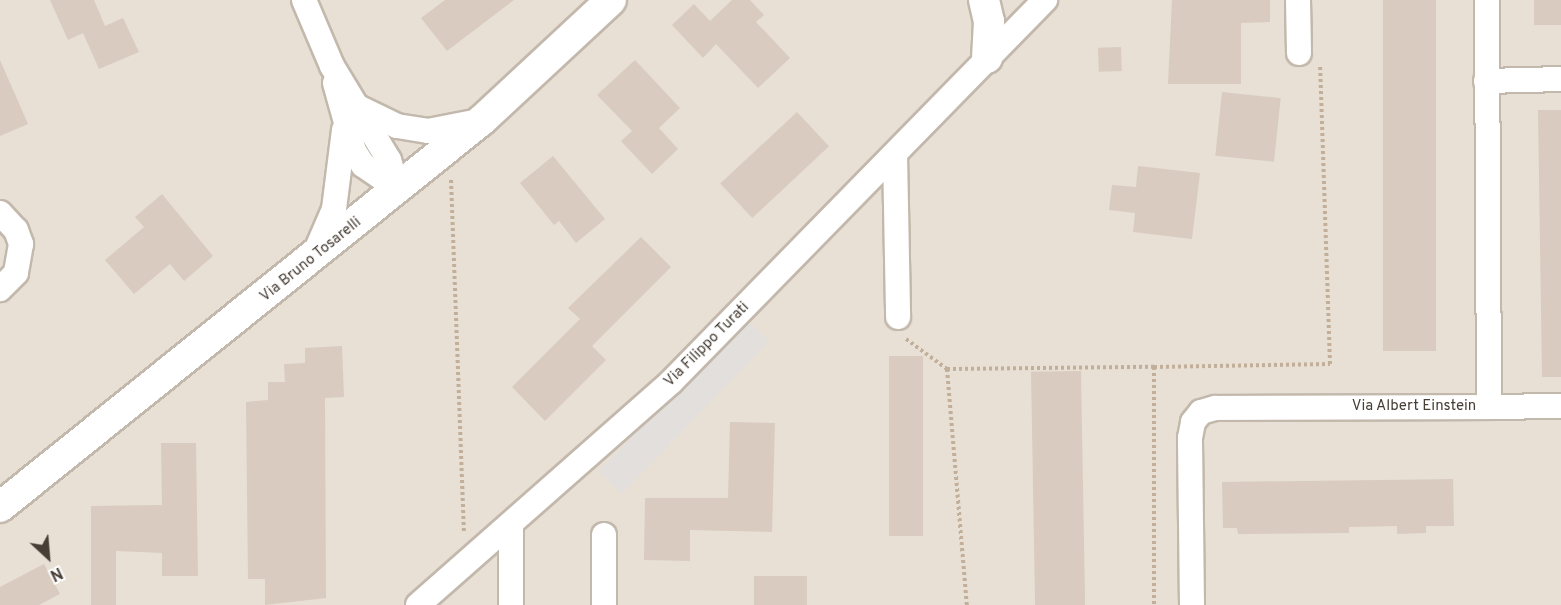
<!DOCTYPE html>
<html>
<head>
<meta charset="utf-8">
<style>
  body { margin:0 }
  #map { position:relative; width:1561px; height:605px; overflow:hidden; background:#f4eee7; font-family:Overpass,sans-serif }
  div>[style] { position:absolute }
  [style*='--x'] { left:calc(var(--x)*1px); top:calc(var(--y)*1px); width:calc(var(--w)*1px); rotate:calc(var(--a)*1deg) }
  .residential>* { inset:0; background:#e8e0d5; transform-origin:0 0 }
  .parking>* { inset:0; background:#e2dfdc; transform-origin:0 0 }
  .building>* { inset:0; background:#d9cbbf; transform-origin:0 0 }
  .path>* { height:4px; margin-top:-2px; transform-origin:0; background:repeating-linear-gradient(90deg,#c2af9a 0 3px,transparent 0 6px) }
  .roads { filter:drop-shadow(2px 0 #c3b8ac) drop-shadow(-2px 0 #c3b8ac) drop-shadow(0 2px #c3b8ac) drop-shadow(0 -2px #c3b8ac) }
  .minor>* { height:24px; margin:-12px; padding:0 12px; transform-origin:12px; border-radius:12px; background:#fff }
  .tertiary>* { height:30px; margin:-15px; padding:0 15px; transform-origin:15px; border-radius:15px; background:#fff }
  span { translate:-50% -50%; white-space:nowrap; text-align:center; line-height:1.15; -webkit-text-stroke:4.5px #fff; paint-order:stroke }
  .street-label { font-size:15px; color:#473e36 }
  .north { position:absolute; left:18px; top:527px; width:60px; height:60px; -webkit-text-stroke:4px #fff; paint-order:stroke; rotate:154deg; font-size:16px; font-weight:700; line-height:24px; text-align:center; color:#473e36 }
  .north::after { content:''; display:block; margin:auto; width:21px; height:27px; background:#473e36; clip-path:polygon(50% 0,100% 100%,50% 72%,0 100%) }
</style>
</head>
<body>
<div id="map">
  <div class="residential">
    <i style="left:0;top:0;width:1561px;height:605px"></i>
  </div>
  <div class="parking">
    <i style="left:746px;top:319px;width:32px;height:212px;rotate:44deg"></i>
  </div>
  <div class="building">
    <i style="clip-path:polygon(50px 0,94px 0,105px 26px,123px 18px,139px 52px,99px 69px,83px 33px,68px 40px)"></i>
    <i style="clip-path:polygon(445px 0,514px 0,447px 51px,421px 18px)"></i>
    <i style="clip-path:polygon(732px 0,750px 0,764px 15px,756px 22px,790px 58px,758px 88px,716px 44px,703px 58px,672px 25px,694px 4px,710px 21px)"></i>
    <i style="clip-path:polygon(1172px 0,1270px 0,1270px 22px,1241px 23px,1241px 84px,1168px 84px)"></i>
    <i style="left:1383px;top:0;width:53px;height:351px"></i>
    <i style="left:1534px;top:0;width:27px;height:25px"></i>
    <i style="left:1121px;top:47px;width:24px;height:23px;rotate:88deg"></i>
    <i style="clip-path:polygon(0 60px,28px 124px,0 136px)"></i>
    <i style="clip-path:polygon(635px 60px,680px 108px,659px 128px,678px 149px,652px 174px,621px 141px,632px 131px,597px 95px)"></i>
    <i style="left:1222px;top:92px;width:59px;height:64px;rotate:6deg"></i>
    <i style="clip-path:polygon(1538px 110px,1561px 110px,1561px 377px,1542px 377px)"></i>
    <i style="left:797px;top:112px;width:47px;height:105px;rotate:47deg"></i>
    <i style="clip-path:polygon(553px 156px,605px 219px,576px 243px,559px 221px,554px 225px,520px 183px)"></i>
    <i style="clip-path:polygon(1138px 166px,1200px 173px,1192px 239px,1133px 232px,1135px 213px,1109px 210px,1112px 185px,1136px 187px)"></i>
    <i style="clip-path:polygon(162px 194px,213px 256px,184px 281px,170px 264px,134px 294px,105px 260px,144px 227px,135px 217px)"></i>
    <i style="clip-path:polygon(641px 237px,671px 267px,592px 346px,606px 360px,545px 421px,512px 387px,580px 319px,568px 308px)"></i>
    <i style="clip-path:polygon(342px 346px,344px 397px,325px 398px,326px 598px,265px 605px,265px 579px,248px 579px,246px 402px,268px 400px,268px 382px,285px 382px,284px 364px,305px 363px,305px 348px)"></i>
    <i style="left:889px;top:356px;width:34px;height:180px"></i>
    <i style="left:1081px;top:371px;width:234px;height:50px;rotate:89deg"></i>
    <i style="clip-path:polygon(730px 422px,775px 423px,772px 532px,690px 530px,690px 561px,644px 560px,645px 498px,728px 498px)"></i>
    <i style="clip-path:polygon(161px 443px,196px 443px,198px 576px,162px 576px,162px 553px,116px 551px,116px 605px,91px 605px,91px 506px,162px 505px)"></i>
    <i style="clip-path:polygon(1453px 479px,1454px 526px,1426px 526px,1426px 533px,1397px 534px,1397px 526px,1349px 527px,1349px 533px,1238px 534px,1237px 528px,1223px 528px,1222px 482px)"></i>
    <i style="clip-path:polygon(44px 564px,60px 594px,39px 605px,0 605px,0 587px)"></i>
    <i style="left:807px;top:576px;width:29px;height:53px;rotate:90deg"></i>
  </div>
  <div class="path">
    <i style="--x:451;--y:180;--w:352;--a:87.9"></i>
    <i style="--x:906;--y:339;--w:51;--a:36.2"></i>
    <i style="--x:947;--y:369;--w:207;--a:-0.6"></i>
    <i style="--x:1154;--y:367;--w:238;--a:90"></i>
    <i style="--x:1154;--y:367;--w:176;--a:-1"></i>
    <i style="--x:1330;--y:364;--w:298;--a:-91.9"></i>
    <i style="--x:947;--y:369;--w:237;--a:85.2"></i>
  </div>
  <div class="roads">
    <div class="minor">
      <i style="--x:304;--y:0;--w:72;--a:67"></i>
      <i style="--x:332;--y:66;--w:110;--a:58.8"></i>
      <i style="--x:389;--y:160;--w:30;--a:73"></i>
      <i style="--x:1298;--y:0;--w:53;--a:88.9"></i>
      <i style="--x:1486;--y:81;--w:75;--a:-1.5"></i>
      <i style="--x:335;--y:83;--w:71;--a:74.4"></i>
      <i style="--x:354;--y:151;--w:17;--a:57"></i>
      <i style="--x:363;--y:165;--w:42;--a:34.4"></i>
      <i style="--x:358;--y:107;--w:43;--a:26"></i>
      <i style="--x:397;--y:126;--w:31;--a:9"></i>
      <i style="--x:428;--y:131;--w:52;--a:-11.1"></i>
      <i style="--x:895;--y:154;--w:163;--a:88.9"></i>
      <i style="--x:0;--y:213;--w:23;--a:47"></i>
      <i style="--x:16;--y:230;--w:15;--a:70"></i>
      <i style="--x:21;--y:244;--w:29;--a:100"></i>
      <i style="--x:16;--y:273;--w:23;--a:135"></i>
      <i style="--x:315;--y:253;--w:48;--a:-66.6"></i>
      <i style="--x:334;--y:209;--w:80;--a:-82.8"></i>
      <i style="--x:1489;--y:407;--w:72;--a:-0.8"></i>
      <i style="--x:511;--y:527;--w:78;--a:90"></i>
      <i style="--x:418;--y:605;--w:337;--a:-41.4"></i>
      <i style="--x:671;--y:382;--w:535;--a:-45.61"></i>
      <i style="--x:604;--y:605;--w:70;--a:-90"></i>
      <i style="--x:1192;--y:605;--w:167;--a:-90.7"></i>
      <i style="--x:1190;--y:438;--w:16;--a:-79"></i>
      <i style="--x:1193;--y:422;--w:13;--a:-51"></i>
      <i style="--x:1201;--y:412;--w:15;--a:-16"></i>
      <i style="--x:1215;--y:408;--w:274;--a:-0.2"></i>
      <i style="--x:1489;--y:407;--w:407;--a:-90.3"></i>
    </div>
    <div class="tertiary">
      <i style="--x:984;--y:0;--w:22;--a:77"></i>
      <i style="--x:989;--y:21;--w:37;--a:93"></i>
      <i style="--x:0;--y:507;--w:618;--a:-38.76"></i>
      <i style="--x:482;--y:120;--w:176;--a:-42.9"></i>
    </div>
  </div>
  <div class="street-label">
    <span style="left:311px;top:260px;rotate:-39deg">Via Bruno Tosarelli</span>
    <span style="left:707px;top:345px;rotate:-45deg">Via Filippo Turati</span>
    <span style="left:1414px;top:407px">Via Albert Einstein</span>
  </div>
  <div class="north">N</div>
</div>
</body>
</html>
